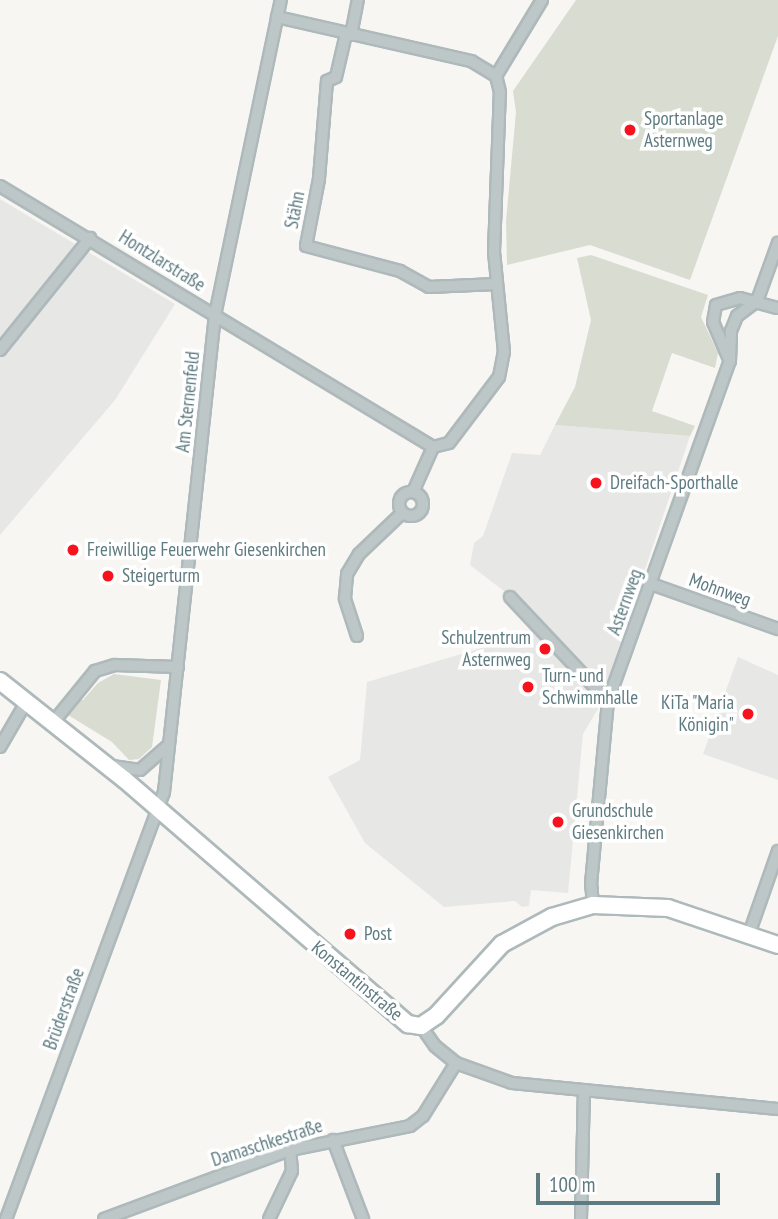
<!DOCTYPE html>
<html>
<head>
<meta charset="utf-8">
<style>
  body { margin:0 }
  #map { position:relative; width:778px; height:1219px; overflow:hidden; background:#f7f6f2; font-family:"PT Sans Narrow",sans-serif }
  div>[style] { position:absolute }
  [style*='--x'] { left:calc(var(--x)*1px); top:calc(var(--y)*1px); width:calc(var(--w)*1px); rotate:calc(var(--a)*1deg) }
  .built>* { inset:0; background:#e7e7e6 }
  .green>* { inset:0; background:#d8dcd1 }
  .roads { filter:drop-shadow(2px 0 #aeb9bb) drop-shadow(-2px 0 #aeb9bb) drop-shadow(0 2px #aeb9bb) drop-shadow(0 -2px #aeb9bb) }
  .street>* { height:10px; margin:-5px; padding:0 5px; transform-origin:5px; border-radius:5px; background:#bec7c8 }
  .street>.ring { margin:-5px; padding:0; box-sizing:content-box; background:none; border:10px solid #bec7c8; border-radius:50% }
  .secondary>* { height:16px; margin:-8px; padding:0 8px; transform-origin:8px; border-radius:8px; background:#fff }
  .dots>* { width:19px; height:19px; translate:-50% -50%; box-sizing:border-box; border:4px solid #fff; border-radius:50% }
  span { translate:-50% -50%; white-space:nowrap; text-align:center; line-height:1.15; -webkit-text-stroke:7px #fff; paint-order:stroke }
  .poi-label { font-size:19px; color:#5e7b81 }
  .left { translate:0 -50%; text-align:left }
  .right { translate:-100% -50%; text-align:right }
  .street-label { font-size:19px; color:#5e7b81 }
  .scale { position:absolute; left:536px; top:1173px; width:184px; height:32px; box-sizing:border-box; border:4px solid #5e7b81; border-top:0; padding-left:9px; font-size:21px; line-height:24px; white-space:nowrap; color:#5e7b81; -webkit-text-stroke:5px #fff; paint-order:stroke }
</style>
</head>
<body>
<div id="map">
  <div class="built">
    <i style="clip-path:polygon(0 199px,175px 304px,115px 400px,0 535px)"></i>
    <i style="clip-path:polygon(555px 425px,690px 436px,598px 709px,583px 734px,568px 893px,531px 890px,529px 906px,522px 907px,515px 901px,444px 907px,365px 843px,328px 777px,360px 760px,367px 682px,542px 630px,517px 601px,470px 565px,474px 543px,483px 536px,512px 453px,540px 455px)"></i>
    <i style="clip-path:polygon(738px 657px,778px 675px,778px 780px,703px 754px)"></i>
  </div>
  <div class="green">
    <i style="clip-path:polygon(576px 0,778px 0,778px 36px,690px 280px,590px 245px,507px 265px,506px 221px,516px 112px,513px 91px)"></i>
    <i style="clip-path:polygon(591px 255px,708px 295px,701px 317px,718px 353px,715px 368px,672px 353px,652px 411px,695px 426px,690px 436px,555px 425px,575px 387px,591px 320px,577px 258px)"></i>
    <i style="clip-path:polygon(114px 674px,161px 680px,152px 747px,139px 759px,129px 760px,112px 742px,68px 715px,77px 698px,83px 700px,98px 683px)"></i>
  </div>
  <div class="roads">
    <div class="street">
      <i style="--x:346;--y:34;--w:44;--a:103.1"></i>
      <i style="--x:336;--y:77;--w:10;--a:156"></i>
      <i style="--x:327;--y:81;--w:98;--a:94.7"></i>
      <i style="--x:319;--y:179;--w:68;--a:101"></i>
      <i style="--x:306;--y:246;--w:97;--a:14.9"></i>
      <i style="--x:400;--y:271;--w:33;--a:29"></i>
      <i style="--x:429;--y:287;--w:67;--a:-2.6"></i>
      <i style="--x:351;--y:35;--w:36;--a:-79"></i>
      <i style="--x:496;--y:76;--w:89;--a:-58.8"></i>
      <i style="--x:0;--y:186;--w:506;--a:31.08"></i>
      <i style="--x:433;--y:447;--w:16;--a:-14"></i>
      <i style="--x:449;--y:443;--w:83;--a:-52.9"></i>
      <i style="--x:499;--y:377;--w:25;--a:-79"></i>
      <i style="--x:504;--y:352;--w:100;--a:-95.7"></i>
      <i style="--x:494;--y:252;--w:160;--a:-87.9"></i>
      <i style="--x:500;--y:92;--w:16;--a:-104"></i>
      <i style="--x:496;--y:76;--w:29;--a:-149"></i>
      <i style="--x:471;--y:61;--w:199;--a:-167.2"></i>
      <i style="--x:0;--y:350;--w:144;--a:-51.2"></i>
      <i style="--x:729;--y:359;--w:40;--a:-113.4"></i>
      <i style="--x:713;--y:322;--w:17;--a:-80"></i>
      <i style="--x:716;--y:305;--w:25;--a:-16"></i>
      <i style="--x:740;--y:298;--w:39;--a:15"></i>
      <i style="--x:413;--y:492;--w:49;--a:-66"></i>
      <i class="ring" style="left:399px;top:492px;width:14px;height:14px"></i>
      <i style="--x:651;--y:584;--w:135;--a:19.5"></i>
      <i style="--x:510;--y:597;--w:143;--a:46.7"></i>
      <i style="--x:357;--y:636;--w:40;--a:-108"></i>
      <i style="--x:345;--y:598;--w:24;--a:-85"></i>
      <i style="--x:347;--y:574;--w:23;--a:-59"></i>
      <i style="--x:359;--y:554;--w:59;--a:-43.6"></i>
      <i style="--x:51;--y:725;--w:70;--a:-50.8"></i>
      <i style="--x:95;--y:671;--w:21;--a:-17"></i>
      <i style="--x:115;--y:665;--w:63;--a:1.8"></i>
      <i style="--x:0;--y:747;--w:50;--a:-59.8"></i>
      <i style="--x:112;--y:766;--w:28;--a:8"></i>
      <i style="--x:140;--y:770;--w:38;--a:-41"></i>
      <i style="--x:593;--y:905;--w:21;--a:-95"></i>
      <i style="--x:591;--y:884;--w:184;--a:-84.7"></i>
      <i style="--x:608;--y:701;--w:361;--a:-70.3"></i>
      <i style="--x:730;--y:361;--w:30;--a:-88"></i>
      <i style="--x:731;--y:331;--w:16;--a:-68"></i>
      <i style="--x:737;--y:316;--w:25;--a:-37"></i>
      <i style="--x:757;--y:301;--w:62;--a:-70.1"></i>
      <i style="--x:749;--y:934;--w:88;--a:-70.7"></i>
      <i style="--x:421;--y:1026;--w:24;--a:55"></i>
      <i style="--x:435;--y:1046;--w:27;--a:39"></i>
      <i style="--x:456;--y:1063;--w:59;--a:19.7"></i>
      <i style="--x:512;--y:1083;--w:267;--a:5.6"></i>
      <i style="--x:333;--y:1140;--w:85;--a:69.2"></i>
      <i style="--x:6;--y:1219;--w:455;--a:-69.7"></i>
      <i style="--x:164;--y:792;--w:480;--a:-83.9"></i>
      <i style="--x:215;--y:315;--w:322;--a:-78.2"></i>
      <i style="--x:104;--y:1219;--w:198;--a:-20.4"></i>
      <i style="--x:290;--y:1150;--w:122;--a:-11.3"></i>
      <i style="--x:410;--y:1126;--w:16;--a:-38"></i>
      <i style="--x:423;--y:1116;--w:62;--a:-58.1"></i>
      <i style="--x:269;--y:1219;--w:53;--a:-64.4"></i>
      <i style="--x:292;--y:1171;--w:21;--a:-95"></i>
      <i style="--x:581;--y:1219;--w:129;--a:-88.7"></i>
    </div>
    <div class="secondary">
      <i style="--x:0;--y:681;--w:159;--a:38.4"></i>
      <i style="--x:125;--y:780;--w:374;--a:40.8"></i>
      <i style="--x:408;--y:1024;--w:13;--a:9"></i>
      <i style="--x:421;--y:1026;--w:18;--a:-34"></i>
      <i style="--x:436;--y:1016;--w:98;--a:-47.5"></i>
      <i style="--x:502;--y:944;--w:57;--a:-28.4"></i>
      <i style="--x:552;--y:917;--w:43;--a:-16.3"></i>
      <i style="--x:593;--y:905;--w:75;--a:2.3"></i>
      <i style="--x:668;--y:908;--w:116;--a:18.6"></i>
    </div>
  </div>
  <div class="dots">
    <i style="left:630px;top:130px;background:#f5141d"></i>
    <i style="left:596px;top:483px;background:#f5141d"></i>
    <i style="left:73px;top:550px;background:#f5141d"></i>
    <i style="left:108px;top:576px;background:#f5141d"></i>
    <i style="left:545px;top:649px;background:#f5141d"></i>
    <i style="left:528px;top:687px;background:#f5141d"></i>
    <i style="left:748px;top:714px;background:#f5141d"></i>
    <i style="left:558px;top:822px;background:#f5141d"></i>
    <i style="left:350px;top:934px;background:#f5141d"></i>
  </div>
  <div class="poi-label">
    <span class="left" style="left:644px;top:130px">Sportanlage<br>Asternweg</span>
    <span class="left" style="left:610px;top:483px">Dreifach-Sporthalle</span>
    <span class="left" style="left:87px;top:550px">Freiwillige Feuerwehr Giesenkirchen</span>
    <span class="left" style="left:122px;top:576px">Steigerturm</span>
    <span class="right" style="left:531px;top:649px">Schulzentrum<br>Asternweg</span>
    <span class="left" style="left:542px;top:687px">Turn- und<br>Schwimmhalle</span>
    <span class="right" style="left:734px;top:714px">KiTa "Maria<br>Königin"</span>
    <span class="left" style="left:572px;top:822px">Grundschule<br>Giesenkirchen</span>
    <span class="left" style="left:364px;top:934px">Post</span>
  </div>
  <div class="street-label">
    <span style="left:295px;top:210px;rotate:-79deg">Stähn</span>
    <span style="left:162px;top:261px;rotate:32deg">Hontzlarstraße</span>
    <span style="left:188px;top:402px;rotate:-84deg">Am Sternenfeld</span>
    <span style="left:720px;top:590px;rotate:20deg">Mohnweg</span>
    <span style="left:625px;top:602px;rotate:-70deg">Asternweg</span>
    <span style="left:357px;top:981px;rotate:40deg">Konstantinstraße</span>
    <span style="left:64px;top:1009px;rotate:-70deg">Brüderstraße</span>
    <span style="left:267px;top:1143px;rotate:-18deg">Damaschkestraße</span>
  </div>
  <div class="scale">100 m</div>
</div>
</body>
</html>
